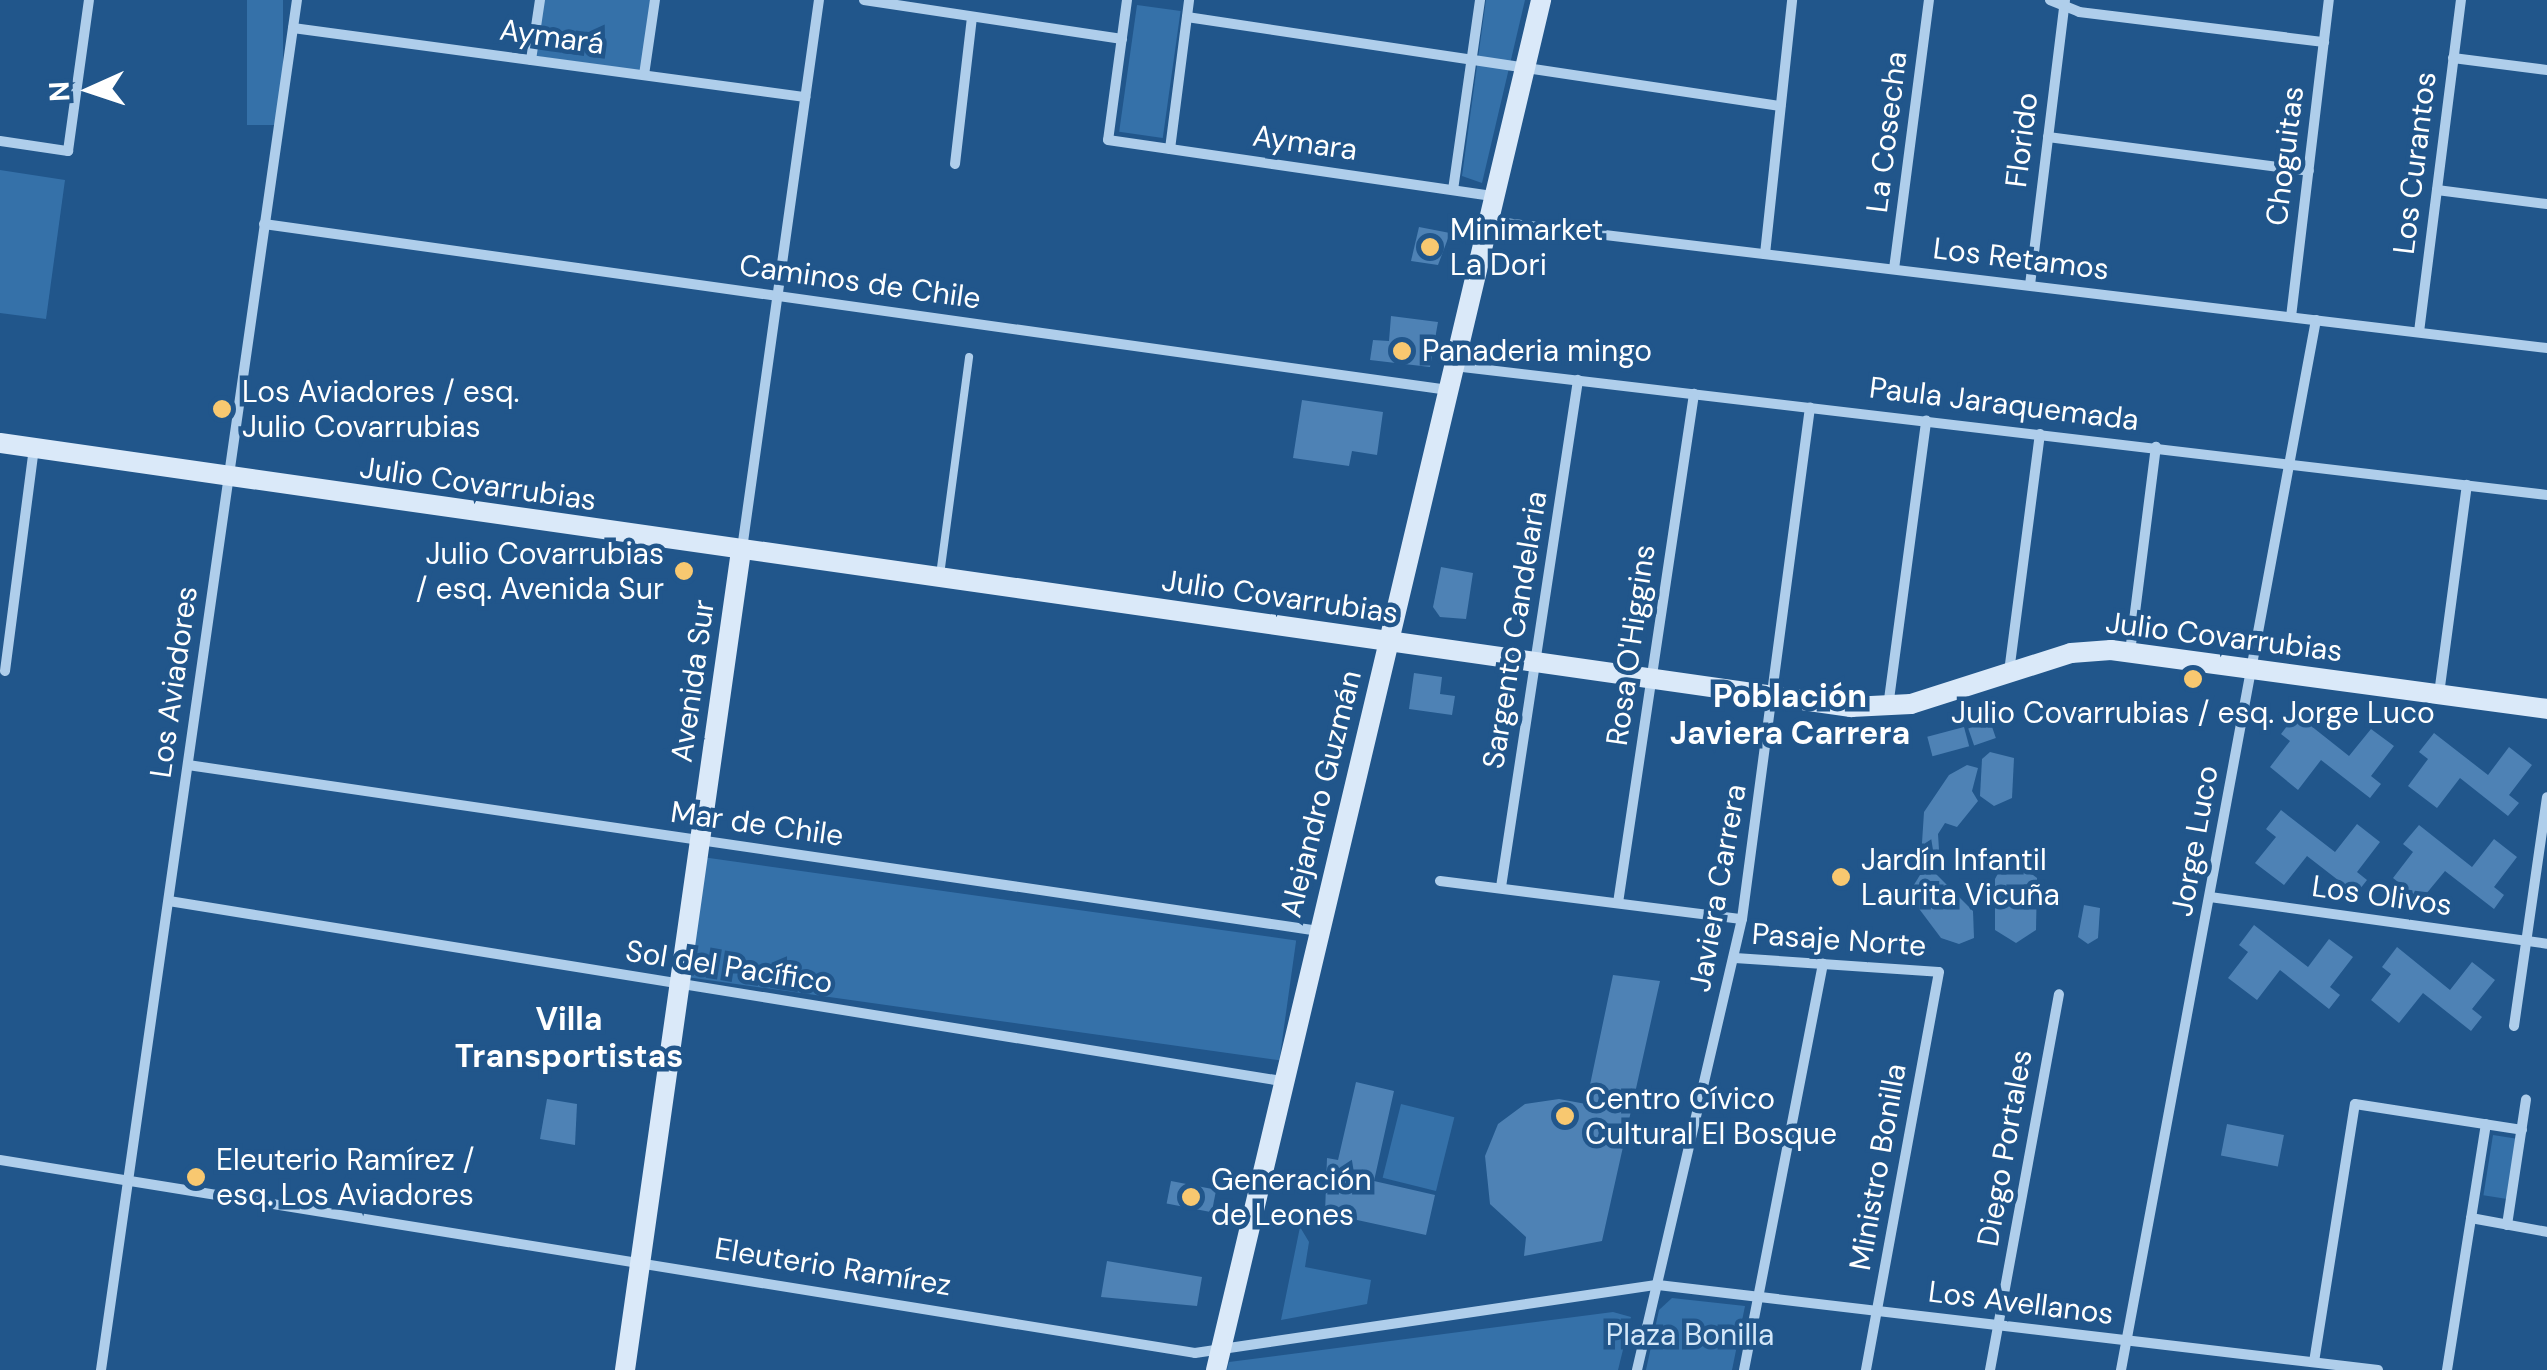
<!DOCTYPE html>
<html>
<head>
<meta charset="utf-8">
<style>
  body { margin:0 }
  #map { position:relative; width:2547px; height:1370px; overflow:hidden; background:#21568b; font-family:"DM Sans",sans-serif }
  div>[style] { position:absolute }
  [style*='--x'] { left:calc(var(--x)*1px); top:calc(var(--y)*1px); width:calc(var(--w)*1px); rotate:calc(var(--a)*1deg) }
  .green>* { inset:0; background:#3571a9; transform-origin:0 0 }
  .building>* { inset:0; background:#4e82b5; transform-origin:0 0 }
  .lane>* { height:8px; margin:-4px; padding:0 4px; transform-origin:4px; border-radius:4px; background:#afceeb }
  .street>* { height:10px; margin:-5px; padding:0 5px; transform-origin:5px; border-radius:5px; background:#afceeb }
  .secondary>* { height:20px; margin:-10px; padding:0 10px; transform-origin:10px; border-radius:10px; background:#dae9f9 }
  .dots>* { width:28px; height:28px; translate:-50% -50%; box-sizing:border-box; border:5px solid #21568b; border-radius:50% }
  span { translate:-50% -50%; white-space:nowrap; text-align:center; line-height:1.15; -webkit-text-stroke:9px #21568b; paint-order:stroke }
  .street-label { font-size:30px; color:#fff }
  .poi-label { font-size:30px; color:#fff }
  .left { translate:0 -50%; text-align:left }
  .right { translate:-100% -50%; text-align:right }
  .park-label { font-size:30px; color:#d4e7f8 }
  .neighbourhood-label { font-size:32px; color:#fff; font-weight:700 }
  .north { position:absolute; left:40px; top:40px; width:100px; height:100px; -webkit-text-stroke:8px #21568b; paint-order:stroke; rotate:267deg; font-size:28px; font-weight:700; line-height:40px; text-align:center; color:#fff }
  .north::after { content:''; display:block; margin:auto; width:35px; height:45px; background:#fff; clip-path:polygon(50% 0,100% 100%,50% 72%,0 100%) }
</style>
</head>
<body>
<div id="map">
  <div class="green">
    <i style="left:247px;top:0;width:36px;height:125px"></i>
    <i style="clip-path:polygon(543px 0,652px 0,641px 71px,535px 56px)"></i>
    <i style="clip-path:polygon(1486px 0,1525px 0,1482px 183px,1462px 176px)"></i>
    <i style="left:1137px;top:5px;width:44px;height:128px;rotate:8deg"></i>
    <i style="clip-path:polygon(0 170px,65px 180px,46px 319px,0 313px)"></i>
    <i style="left:702px;top:857px;width:600px;height:121px;rotate:8deg"></i>
    <i style="left:1401px;top:1104px;width:55px;height:76px;rotate:14deg"></i>
    <i style="left:2493px;top:1135px;width:32px;height:61px;rotate:9deg"></i>
    <i style="clip-path:polygon(1300px 1227px,1309px 1242px,1305px 1267px,1371px 1280px,1367px 1304px,1281px 1320px)"></i>
    <i style="clip-path:polygon(1672px 1298px,1745px 1306px,1732px 1370px,1646px 1370px,1659px 1310px)"></i>
    <i style="clip-path:polygon(1613px 1312px,1631px 1317px,1618px 1370px,1227px 1370px,1229px 1362px)"></i>
  </div>
  <div class="building">
    <i style="clip-path:polygon(1419px 227px,1450px 233px,1438px 265px,1411px 261px)"></i>
    <i style="clip-path:polygon(1391px 316px,1438px 322px,1430px 367px,1370px 360px,1373px 340px,1389px 341px)"></i>
    <i style="clip-path:polygon(1302px 400px,1383px 412px,1377px 455px,1352px 451px,1349px 466px,1293px 458px)"></i>
    <i style="clip-path:polygon(1441px 567px,1473px 573px,1466px 619px,1440px 617px,1433px 607px)"></i>
    <i style="clip-path:polygon(1414px 673px,1442px 677px,1440px 694px,1455px 696px,1452px 715px,1409px 709px)"></i>
    <i style="clip-path:polygon(2296px 714px,2349px 756px,2371px 729px,2394px 746px,2371px 776px,2381px 784px,2370px 798px,2321px 760px,2298px 790px,2270px 767px,2290px 741px,2281px 734px)"></i>
    <i style="left:1990px;top:721px;width:18px;height:23px;rotate:71deg"></i>
    <i style="left:1964px;top:727px;width:20px;height:38px;rotate:75deg"></i>
    <i style="clip-path:polygon(2434px 733px,2488px 775px,2509px 747px,2532px 765px,2509px 795px,2519px 803px,2508px 816px,2460px 778px,2437px 808px,2408px 786px,2428px 759px,2419px 752px)"></i>
    <i style="clip-path:polygon(1990px 752px,2014px 758px,2012px 798px,1994px 806px,1980px 796px,1982px 759px)"></i>
    <i style="clip-path:polygon(1967px 765px,1978px 768px,1972px 791px,1978px 801px,1957px 827px,1945px 823px,1938px 834px,1940px 865px,1927px 867px,1921px 858px,1924px 812px,1949px 775px)"></i>
    <i style="clip-path:polygon(2281px 810px,2335px 852px,2357px 824px,2380px 842px,2357px 872px,2367px 880px,2356px 894px,2307px 856px,2284px 885px,2255px 863px,2276px 837px,2266px 829px)"></i>
    <i style="clip-path:polygon(2419px 825px,2472px 867px,2494px 839px,2517px 857px,2494px 887px,2504px 895px,2494px 909px,2445px 871px,2421px 900px,2393px 878px,2413px 852px,2403px 844px)"></i>
    <i style="clip-path:polygon(2018px 864px,2037px 878px,2036px 930px,2016px 943px,1995px 930px,1995px 879px,2001px 868px)"></i>
    <i style="clip-path:polygon(1934px 872px,1973px 911px,1974px 938px,1959px 944px,1941px 938px,1914px 902px,1912px 888px,1920px 875px)"></i>
    <i style="clip-path:polygon(2084px 905px,2100px 908px,2098px 938px,2088px 944px,2078px 937px)"></i>
    <i style="clip-path:polygon(2254px 925px,2308px 967px,2329px 939px,2353px 957px,2330px 987px,2340px 995px,2329px 1009px,2280px 970px,2257px 1000px,2228px 978px,2248px 952px,2239px 945px)"></i>
    <i style="clip-path:polygon(2397px 947px,2450px 990px,2472px 962px,2495px 980px,2472px 1009px,2482px 1017px,2471px 1031px,2423px 993px,2399px 1023px,2371px 1000px,2391px 974px,2382px 967px)"></i>
    <i style="clip-path:polygon(1613px 975px,1660px 981px,1602px 1241px,1524px 1256px,1526px 1237px,1490px 1204px,1485px 1156px,1498px 1124px,1525px 1104px,1559px 1099px,1586px 1104px)"></i>
    <i style="clip-path:polygon(1356px 1082px,1394px 1091px,1374px 1181px,1435px 1195px,1426px 1235px,1325px 1213px,1327px 1158px,1338px 1160px)"></i>
    <i style="clip-path:polygon(547px 1099px,577px 1104px,575px 1145px,540px 1139px)"></i>
    <i style="left:2227px;top:1124px;width:58px;height:32px;rotate:11deg"></i>
    <i style="left:1171px;top:1181px;width:46px;height:23px;rotate:11deg"></i>
    <i style="clip-path:polygon(1107px 1261px,1202px 1277px,1197px 1306px,1101px 1297px)"></i>
  </div>
  <div class="lane">
    <i style="--x:940;--y:575;--w:220;--a:-82.4"></i>
  </div>
  <div class="street">
    <i style="--x:864;--y:0;--w:261;--a:8.6"></i>
    <i style="--x:1127;--y:0;--w:141;--a:97.7"></i>
    <i style="--x:1108;--y:140;--w:390;--a:8.3"></i>
    <i style="--x:2050;--y:0;--w:31;--a:22"></i>
    <i style="--x:2079;--y:12;--w:247;--a:7"></i>
    <i style="--x:1187;--y:17;--w:600;--a:8.54"></i>
    <i style="--x:293;--y:28;--w:517;--a:7.68"></i>
    <i style="--x:2453;--y:58;--w:95;--a:7.3"></i>
    <i style="--x:531;--y:60;--w:61;--a:-81.5"></i>
    <i style="--x:644;--y:75;--w:76;--a:-81.7"></i>
    <i style="--x:2048;--y:137;--w:263;--a:7.4"></i>
    <i style="--x:0;--y:141;--w:69;--a:8.4"></i>
    <i style="--x:68;--y:151;--w:152;--a:-82.1"></i>
    <i style="--x:1170;--y:149;--w:150;--a:-82.7"></i>
    <i style="--x:955;--y:164;--w:148;--a:-83.4"></i>
    <i style="--x:1453;--y:190;--w:192;--a:-81.9"></i>
    <i style="--x:2437;--y:190;--w:111;--a:7.3"></i>
    <i style="--x:1488;--y:221;--w:1067;--a:6.84"></i>
    <i style="--x:264;--y:224;--w:1196;--a:7.98"></i>
    <i style="--x:1765;--y:254;--w:255;--a:-83.9"></i>
    <i style="--x:1894;--y:269;--w:271;--a:-82.6"></i>
    <i style="--x:2030;--y:285;--w:287;--a:-83"></i>
    <i style="--x:2291;--y:317;--w:319;--a:-83.2"></i>
    <i style="--x:2419;--y:332;--w:335;--a:-82.8"></i>
    <i style="--x:1454;--y:366;--w:1101;--a:6.73"></i>
    <i style="--x:742;--y:549;--w:554;--a:-82.02"></i>
    <i style="--x:2130;--y:652;--w:207;--a:-82.8"></i>
    <i style="--x:5;--y:671;--w:225;--a:-82.6"></i>
    <i style="--x:2009;--y:672;--w:240;--a:-82.6"></i>
    <i style="--x:2439;--y:694;--w:211;--a:-82.4"></i>
    <i style="--x:1888;--y:707;--w:289;--a:-82.4"></i>
    <i style="--x:188;--y:765;--w:1143;--a:8.35"></i>
    <i style="--x:1440;--y:881;--w:304;--a:7.2"></i>
    <i style="--x:1501;--y:887;--w:513;--a:-81.36"></i>
    <i style="--x:2210;--y:897;--w:340;--a:7.9"></i>
    <i style="--x:169;--y:901;--w:1127;--a:9.19"></i>
    <i style="--x:1618;--y:903;--w:515;--a:-81.51"></i>
    <i style="--x:1735;--y:958;--w:204;--a:3.9"></i>
    <i style="--x:1939;--y:972;--w:405;--a:100.4"></i>
    <i style="--x:2514;--y:1026;--w:231;--a:-81.8"></i>
    <i style="--x:0;--y:1160;--w:1210;--a:9.17"></i>
    <i style="--x:1195;--y:1353;--w:468;--a:-8.4"></i>
    <i style="--x:1658;--y:1285;--w:725;--a:6.73"></i>
    <i style="--x:2471;--y:1218;--w:77;--a:10.4"></i>
    <i style="--x:2507;--y:1225;--w:127;--a:-81.4"></i>
    <i style="--x:2314;--y:1362;--w:261;--a:-81"></i>
    <i style="--x:2355;--y:1104;--w:169;--a:8.8"></i>
    <i style="--x:101;--y:1370;--w:1384;--a:-81.86"></i>
    <i style="--x:1637;--y:1370;--w:463;--a:-76.9"></i>
    <i style="--x:1742;--y:919;--w:516;--a:-82.43"></i>
    <i style="--x:1744;--y:1370;--w:414;--a:-79"></i>
    <i style="--x:1990;--y:1370;--w:382;--a:-79.6"></i>
    <i style="--x:2121;--y:1370;--w:1068;--a:-79.48"></i>
    <i style="--x:2447;--y:1370;--w:249;--a:-81"></i>
  </div>
  <div class="secondary">
    <i style="--x:0;--y:443;--w:1870;--a:8.12"></i>
    <i style="--x:1851;--y:707;--w:60;--a:-2.9"></i>
    <i style="--x:1911;--y:704;--w:168;--a:-17.7"></i>
    <i style="--x:2071;--y:653;--w:40;--a:-4.3"></i>
    <i style="--x:2111;--y:650;--w:440;--a:7.7"></i>
    <i style="--x:625;--y:1370;--w:827;--a:-81.94"></i>
    <i style="--x:1216;--y:1370;--w:1408;--a:-76.65"></i>
  </div>
  <div class="dots">
    <i style="left:1430px;top:247px;background:#f8c870"></i>
    <i style="left:1402px;top:351px;background:#f8c870"></i>
    <i style="left:222px;top:409px;background:#f8c870"></i>
    <i style="left:684px;top:571px;background:#f8c870"></i>
    <i style="left:2193px;top:679px;background:#f8c870"></i>
    <i style="left:1841px;top:877px;background:#f8c870"></i>
    <i style="left:1565px;top:1116px;background:#f8c870"></i>
    <i style="left:196px;top:1177px;background:#f8c870"></i>
    <i style="left:1191px;top:1197px;background:#f8c870"></i>
  </div>
  <div class="street-label">
    <span style="left:552px;top:37px;rotate:8deg">Aymará</span>
    <span style="left:1887px;top:132px;rotate:-83deg">La Cosecha</span>
    <span style="left:2022px;top:140px;rotate:-83deg">Florido</span>
    <span style="left:1305px;top:143px;rotate:8deg">Aymara</span>
    <span style="left:2285px;top:156px;rotate:-83deg">Choguitas</span>
    <span style="left:2415px;top:163px;rotate:-83deg">Los Curantos</span>
    <span style="left:2021px;top:259px;rotate:7deg">Los Retamos</span>
    <span style="left:860px;top:282px;rotate:8deg">Caminos de Chile</span>
    <span style="left:2004px;top:404px;rotate:7deg">Paula Jaraquemada</span>
    <span style="left:478px;top:484px;rotate:8deg">Julio Covarrubias</span>
    <span style="left:1280px;top:597px;rotate:8deg">Julio Covarrubias</span>
    <span style="left:1515px;top:630px;rotate:-81deg">Sargento Candelaria</span>
    <span style="left:2224px;top:637px;rotate:7deg">Julio Covarrubias</span>
    <span style="left:1631px;top:645px;rotate:-82deg">Rosa O'Higgins</span>
    <span style="left:693px;top:681px;rotate:-82deg">Avenida Sur</span>
    <span style="left:174px;top:682px;rotate:-82deg">Los Aviadores</span>
    <span style="left:1321px;top:794px;rotate:-76deg">Alejandro Guzmán</span>
    <span style="left:757px;top:824px;rotate:8deg">Mar de Chile</span>
    <span style="left:2195px;top:841px;rotate:-80deg">Jorge Luco</span>
    <span style="left:1718px;top:888px;rotate:-80deg">Javiera Carrera</span>
    <span style="left:2382px;top:896px;rotate:8deg">Los Olivos</span>
    <span style="left:1839px;top:940px;rotate:4deg">Pasaje Norte</span>
    <span style="left:729px;top:967px;rotate:9deg">Sol del Pacífico</span>
    <span style="left:2005px;top:1148px;rotate:-80deg">Diego Portales</span>
    <span style="left:1878px;top:1167px;rotate:-80deg">Ministro Bonilla</span>
    <span style="left:833px;top:1267px;rotate:9deg">Eleuterio Ramírez</span>
    <span style="left:2021px;top:1303px;rotate:7deg">Los Avellanos</span>
  </div>
  <div class="poi-label">
    <span class="left" style="left:1450px;top:247px">Minimarket<br>La Dori</span>
    <span class="left" style="left:1422px;top:351px">Panaderia mingo</span>
    <span class="left" style="left:242px;top:409px">Los Aviadores / esq.<br>Julio Covarrubias</span>
    <span class="right" style="left:664px;top:571px">Julio Covarrubias<br>/ esq. Avenida Sur</span>
    <span style="left:2193px;top:713px">Julio Covarrubias / esq. Jorge Luco</span>
    <span class="left" style="left:1861px;top:877px">Jardín Infantil<br>Laurita Vicuña</span>
    <span class="left" style="left:1585px;top:1116px">Centro Cívico<br>Cultural El Bosque</span>
    <span class="left" style="left:216px;top:1177px">Eleuterio Ramírez /<br>esq. Los Aviadores</span>
    <span class="left" style="left:1211px;top:1197px">Generación<br>de Leones</span>
  </div>
  <div class="park-label">
    <span style="left:1690px;top:1335px">Plaza Bonilla</span>
  </div>
  <div class="neighbourhood-label">
    <span style="left:1790px;top:715px">Población<br>Javiera Carrera</span>
    <span style="left:569px;top:1038px">Villa<br>Transportistas</span>
  </div>
  <div class="north">N</div>
</div>
</body>
</html>
